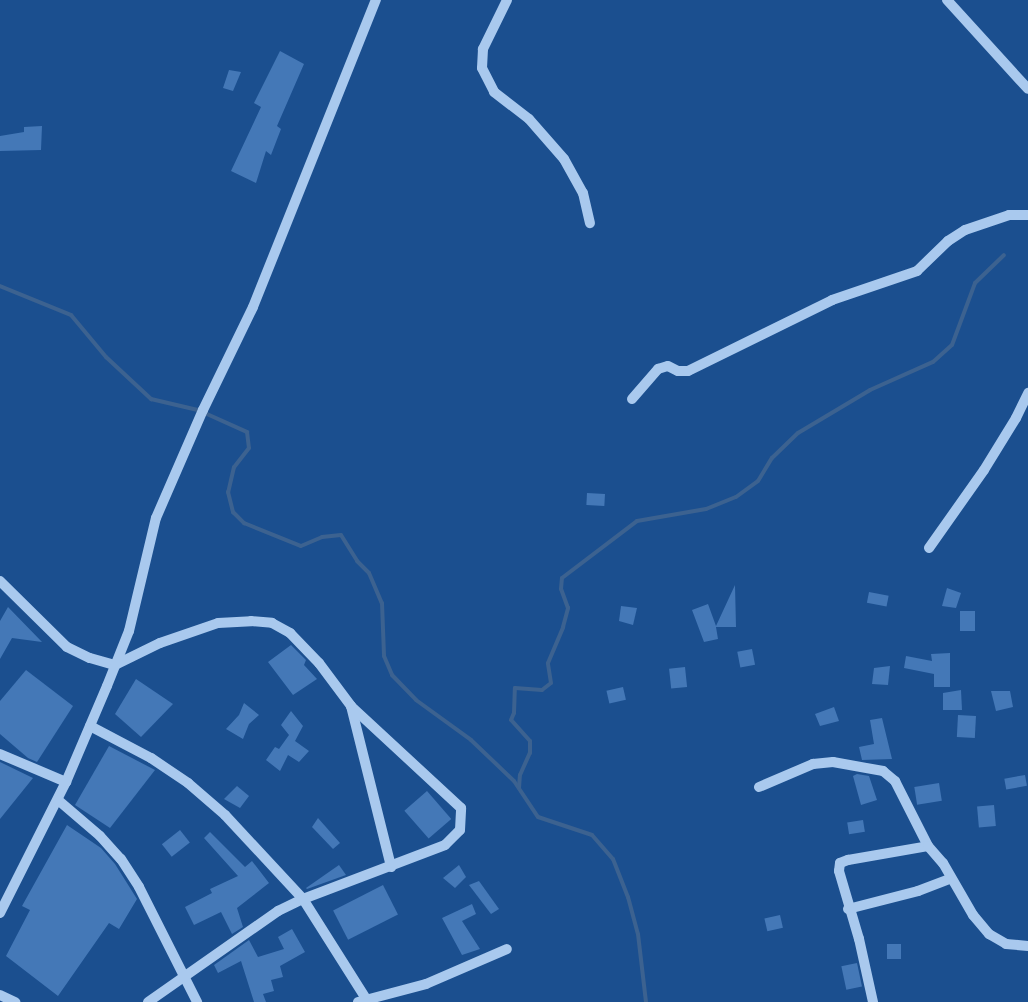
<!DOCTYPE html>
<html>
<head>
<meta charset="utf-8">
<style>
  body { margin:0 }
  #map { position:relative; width:1028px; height:1002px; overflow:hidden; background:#1b4f8f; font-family:"Fira Sans",sans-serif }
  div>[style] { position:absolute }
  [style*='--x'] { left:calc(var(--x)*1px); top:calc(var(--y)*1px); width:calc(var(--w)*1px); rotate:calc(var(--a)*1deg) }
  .stream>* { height:4px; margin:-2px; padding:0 2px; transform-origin:2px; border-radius:2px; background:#3c6290 }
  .building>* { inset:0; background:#4478b7; transform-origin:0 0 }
  .minor>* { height:10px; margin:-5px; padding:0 5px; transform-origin:5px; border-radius:5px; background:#a9c9ee }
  span { translate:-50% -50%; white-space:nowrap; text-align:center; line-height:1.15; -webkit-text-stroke:6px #1b4f8f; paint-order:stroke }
</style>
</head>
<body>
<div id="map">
  <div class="stream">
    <i style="--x:0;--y:286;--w:77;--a:22.2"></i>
    <i style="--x:71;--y:315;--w:55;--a:50.2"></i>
    <i style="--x:106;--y:357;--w:62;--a:43"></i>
    <i style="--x:151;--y:399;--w:48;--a:13.2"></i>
    <i style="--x:198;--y:410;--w:54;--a:24.2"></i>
    <i style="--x:247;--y:432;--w:16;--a:83"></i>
    <i style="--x:249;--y:448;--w:24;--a:128"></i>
    <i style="--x:234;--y:467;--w:26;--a:103"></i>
    <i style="--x:228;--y:492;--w:21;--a:76"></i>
    <i style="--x:233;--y:512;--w:16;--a:45"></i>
    <i style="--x:244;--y:523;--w:61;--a:22"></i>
    <i style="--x:301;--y:546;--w:23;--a:-23"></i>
    <i style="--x:322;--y:537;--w:19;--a:-6"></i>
    <i style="--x:341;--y:535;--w:31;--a:58"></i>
    <i style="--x:357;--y:561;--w:17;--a:45"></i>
    <i style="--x:369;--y:573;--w:33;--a:67"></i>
    <i style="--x:382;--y:603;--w:53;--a:87.8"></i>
    <i style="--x:384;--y:656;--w:21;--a:67"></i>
    <i style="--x:392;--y:675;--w:35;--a:46"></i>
    <i style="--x:416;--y:700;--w:68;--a:36"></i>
    <i style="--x:471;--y:740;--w:59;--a:43.6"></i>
    <i style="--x:514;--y:781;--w:43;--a:56.3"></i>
    <i style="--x:538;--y:817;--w:57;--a:18.4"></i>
    <i style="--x:592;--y:835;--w:32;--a:49"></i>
    <i style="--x:613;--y:859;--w:41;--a:68.5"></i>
    <i style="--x:628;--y:897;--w:38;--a:75"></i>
    <i style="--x:638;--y:934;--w:68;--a:83.3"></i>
    <i style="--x:519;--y:788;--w:13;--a:-86"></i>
    <i style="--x:520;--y:775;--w:24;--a:-66"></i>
    <i style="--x:530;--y:753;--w:12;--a:-90"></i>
    <i style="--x:530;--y:741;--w:28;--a:-132"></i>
    <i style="--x:511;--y:720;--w:8;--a:-67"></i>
    <i style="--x:514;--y:713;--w:25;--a:-88"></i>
    <i style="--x:515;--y:688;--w:27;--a:4"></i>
    <i style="--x:542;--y:690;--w:11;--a:-38"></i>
    <i style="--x:551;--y:683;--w:20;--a:-99"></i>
    <i style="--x:548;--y:663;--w:39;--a:-67"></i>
    <i style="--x:563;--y:627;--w:20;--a:-75"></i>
    <i style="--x:568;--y:608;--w:20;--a:-110"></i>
    <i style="--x:561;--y:589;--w:11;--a:-85"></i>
    <i style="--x:562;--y:578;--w:94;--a:-37.2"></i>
    <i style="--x:637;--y:521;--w:70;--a:-9.9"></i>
    <i style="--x:706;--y:509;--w:32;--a:-22"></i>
    <i style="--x:736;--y:497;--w:27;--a:-36"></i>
    <i style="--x:758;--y:481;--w:27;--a:-59"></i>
    <i style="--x:772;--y:458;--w:36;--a:-44"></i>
    <i style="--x:798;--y:433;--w:84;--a:-30.8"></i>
    <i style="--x:870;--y:390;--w:69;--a:-24"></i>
    <i style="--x:933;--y:362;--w:25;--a:-42"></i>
    <i style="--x:952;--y:345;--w:66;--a:-69.6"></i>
    <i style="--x:975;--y:283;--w:40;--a:-44"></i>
  </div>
  <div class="building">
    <i style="clip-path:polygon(280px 51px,304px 64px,277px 126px,281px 129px,271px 155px,266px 151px,256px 183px,231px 171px,261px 107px,254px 103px)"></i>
    <i style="clip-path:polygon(229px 70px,241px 72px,233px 91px,223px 88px)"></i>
    <i style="clip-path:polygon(42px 126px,41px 150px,0 151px,0 136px,24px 132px,24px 127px)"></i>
    <i style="left:587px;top:493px;width:18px;height:12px;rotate:3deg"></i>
    <i style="clip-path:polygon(735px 585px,736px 627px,716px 627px,718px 639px,704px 642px,692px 610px,708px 604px,716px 626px)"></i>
    <i style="clip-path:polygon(947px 588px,961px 593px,956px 608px,942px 606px)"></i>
    <i style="left:869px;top:592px;width:20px;height:11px;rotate:11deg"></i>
    <i style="clip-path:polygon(621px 606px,637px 608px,633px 625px,619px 621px)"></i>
    <i style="clip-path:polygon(8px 607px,42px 642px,12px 638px,0 659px,0 621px)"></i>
    <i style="left:960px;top:611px;width:15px;height:20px"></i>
    <i style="clip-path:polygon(291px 645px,306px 660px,304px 665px,317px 679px,293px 695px,268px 662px)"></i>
    <i style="left:752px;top:649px;width:16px;height:15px;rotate:79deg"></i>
    <i style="clip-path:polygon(950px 653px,950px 687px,934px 687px,934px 674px,904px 668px,906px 656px,932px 661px,931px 654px)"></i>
    <i style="clip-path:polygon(890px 666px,888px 685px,872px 684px,874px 668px)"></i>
    <i style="left:685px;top:667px;width:20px;height:16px;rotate:84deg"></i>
    <i style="clip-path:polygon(26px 670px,73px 706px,37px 762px,28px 758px,0 734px,0 701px)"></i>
    <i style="clip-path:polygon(136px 679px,173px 704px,141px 737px,115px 714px)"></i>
    <i style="left:623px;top:687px;width:13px;height:17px;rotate:77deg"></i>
    <i style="clip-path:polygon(961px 690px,962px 710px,943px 710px,943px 693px)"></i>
    <i style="clip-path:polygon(991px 691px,1010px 691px,1013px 707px,996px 711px)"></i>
    <i style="clip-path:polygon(244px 703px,259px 715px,249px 724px,243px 739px,226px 729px,239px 715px)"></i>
    <i style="clip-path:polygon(834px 707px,839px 721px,820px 726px,815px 714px)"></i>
    <i style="clip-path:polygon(291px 711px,303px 726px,295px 741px,309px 751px,299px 762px,288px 755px,280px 771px,266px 760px,275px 747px,279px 749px,289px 735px,281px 725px)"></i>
    <i style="left:958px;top:715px;width:18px;height:22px;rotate:3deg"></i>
    <i style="clip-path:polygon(882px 718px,892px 759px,862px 760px,859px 747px,874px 744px,870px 720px)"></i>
    <i style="clip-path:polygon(109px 746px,155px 770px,110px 828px,75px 805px)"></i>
    <i style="clip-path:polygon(0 762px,33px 778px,0 819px)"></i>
    <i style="clip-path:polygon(857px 774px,869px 776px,877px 800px,861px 805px,853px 776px)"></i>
    <i style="left:1025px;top:775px;width:11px;height:21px;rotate:80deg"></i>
    <i style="left:939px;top:783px;width:18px;height:25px;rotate:81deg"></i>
    <i style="clip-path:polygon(237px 786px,249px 796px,240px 808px,224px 799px)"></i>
    <i style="left:427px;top:791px;width:37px;height:30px;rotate:49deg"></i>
    <i style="left:994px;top:805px;width:21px;height:17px;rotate:85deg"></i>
    <i style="clip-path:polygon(318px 818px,340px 843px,333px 849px,312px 827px)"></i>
    <i style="left:863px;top:820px;width:12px;height:16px;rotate:81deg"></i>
    <i style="clip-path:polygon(67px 825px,101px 848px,115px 864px,137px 899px,119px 929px,109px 923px,58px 996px,6px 956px,30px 910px,22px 906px)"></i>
    <i style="left:180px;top:830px;width:16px;height:23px;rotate:52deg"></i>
    <i style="clip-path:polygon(210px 832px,245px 867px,252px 861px,269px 883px,237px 908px,243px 927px,232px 934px,221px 912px,194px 925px,185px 907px,212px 893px,210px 889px,238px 876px,204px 838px)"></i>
    <i style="clip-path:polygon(339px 865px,346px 875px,307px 889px,306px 888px)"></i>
    <i style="clip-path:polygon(459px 865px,466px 877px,455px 888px,443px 878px)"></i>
    <i style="clip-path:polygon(479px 881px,499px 909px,491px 914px,469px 885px)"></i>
    <i style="left:383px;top:885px;width:33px;height:56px;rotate:63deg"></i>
    <i style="clip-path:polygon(472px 904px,476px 914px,462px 921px,480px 949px,462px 955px,442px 918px)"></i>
    <i style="left:780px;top:915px;width:13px;height:16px;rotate:77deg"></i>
    <i style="clip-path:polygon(292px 929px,305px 952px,280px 966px,283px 977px,271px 980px,274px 991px,263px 994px,266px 1002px,254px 1002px,241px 961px,218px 973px,214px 965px,249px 940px,258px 957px,284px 949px,278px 937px)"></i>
    <i style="left:887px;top:944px;width:14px;height:15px"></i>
    <i style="left:857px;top:963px;width:24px;height:16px;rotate:78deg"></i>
  </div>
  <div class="minor">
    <i style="--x:507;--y:0;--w:55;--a:116.1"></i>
    <i style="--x:483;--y:49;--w:19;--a:93"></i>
    <i style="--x:482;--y:68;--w:27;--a:63"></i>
    <i style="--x:494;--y:92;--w:44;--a:37.6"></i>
    <i style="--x:529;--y:119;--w:53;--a:48.8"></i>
    <i style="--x:564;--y:159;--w:39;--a:61"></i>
    <i style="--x:583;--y:193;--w:31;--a:77"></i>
    <i style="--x:947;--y:0;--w:120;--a:47.7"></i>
    <i style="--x:632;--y:399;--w:40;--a:-49"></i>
    <i style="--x:658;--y:369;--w:10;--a:-17"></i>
    <i style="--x:668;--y:366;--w:11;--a:27"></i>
    <i style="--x:678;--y:371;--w:10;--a:0"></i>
    <i style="--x:688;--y:371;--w:161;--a:-26.2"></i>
    <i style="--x:832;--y:300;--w:90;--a:-18.8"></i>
    <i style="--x:917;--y:271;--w:43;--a:-44.1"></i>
    <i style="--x:948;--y:241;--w:20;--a:-33"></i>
    <i style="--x:965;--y:230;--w:46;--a:-18.8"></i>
    <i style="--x:1009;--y:215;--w:19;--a:0"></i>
    <i style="--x:929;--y:548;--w:95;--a:-54.8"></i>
    <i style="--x:984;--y:470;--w:61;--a:-58.4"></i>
    <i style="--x:1016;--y:418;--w:28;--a:-64"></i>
    <i style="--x:0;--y:581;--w:94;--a:44.6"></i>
    <i style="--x:67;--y:647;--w:25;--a:26"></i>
    <i style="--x:90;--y:658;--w:26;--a:16"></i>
    <i style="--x:115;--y:665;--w:50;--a:-26.1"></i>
    <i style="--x:160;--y:643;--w:61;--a:-19"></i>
    <i style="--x:218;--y:623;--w:33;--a:-3"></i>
    <i style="--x:251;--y:621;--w:21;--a:5"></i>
    <i style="--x:272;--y:623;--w:21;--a:29"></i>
    <i style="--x:290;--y:633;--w:42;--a:46"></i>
    <i style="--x:319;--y:663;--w:54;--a:53.3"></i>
    <i style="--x:351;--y:706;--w:166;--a:76"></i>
    <i style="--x:90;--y:726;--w:69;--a:27.7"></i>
    <i style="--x:151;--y:758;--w:45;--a:34"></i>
    <i style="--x:188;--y:783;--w:49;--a:40.9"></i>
    <i style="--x:225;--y:815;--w:115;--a:47.1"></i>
    <i style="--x:303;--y:899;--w:122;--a:57.7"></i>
    <i style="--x:0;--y:754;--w:72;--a:23"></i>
    <i style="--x:759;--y:787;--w:59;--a:-23.1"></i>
    <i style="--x:813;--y:764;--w:20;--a:-6"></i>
    <i style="--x:833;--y:762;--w:51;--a:10.2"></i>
    <i style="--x:883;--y:771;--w:16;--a:40"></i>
    <i style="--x:895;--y:781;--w:73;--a:63.1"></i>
    <i style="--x:58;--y:800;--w:55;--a:40.6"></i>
    <i style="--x:100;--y:836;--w:31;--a:48"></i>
    <i style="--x:121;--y:859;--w:33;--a:57"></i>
    <i style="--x:139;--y:887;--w:129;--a:63.2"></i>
    <i style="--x:848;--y:909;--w:72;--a:-14.4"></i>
    <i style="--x:918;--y:891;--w:34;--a:-21"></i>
    <i style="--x:0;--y:913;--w:147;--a:-63.3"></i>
    <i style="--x:66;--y:782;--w:104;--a:-66.9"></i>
    <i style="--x:107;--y:686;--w:59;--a:-68.2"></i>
    <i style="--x:129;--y:631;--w:116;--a:-76.6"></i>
    <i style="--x:156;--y:518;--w:118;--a:-66.5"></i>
    <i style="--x:203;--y:410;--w:114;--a:-64.1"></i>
    <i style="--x:253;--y:307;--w:331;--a:-68.2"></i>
    <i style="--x:0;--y:995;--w:17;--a:25"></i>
    <i style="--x:148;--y:1002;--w:159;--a:-35"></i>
    <i style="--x:278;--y:911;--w:28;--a:-26"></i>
    <i style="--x:303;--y:899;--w:152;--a:-20.8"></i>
    <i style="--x:445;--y:845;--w:21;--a:-45"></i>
    <i style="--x:460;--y:830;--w:22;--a:-87"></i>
    <i style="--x:461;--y:808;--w:150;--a:-137.2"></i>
    <i style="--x:358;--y:1002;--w:70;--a:-14.8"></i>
    <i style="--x:426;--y:984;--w:88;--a:-23.4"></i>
    <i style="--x:873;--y:1002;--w:65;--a:-102.5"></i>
    <i style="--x:859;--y:939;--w:71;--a:-106.4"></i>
    <i style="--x:839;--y:871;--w:8;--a:-83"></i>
    <i style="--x:840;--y:863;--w:9;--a:-21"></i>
    <i style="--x:848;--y:860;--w:81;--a:-9.9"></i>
    <i style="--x:928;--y:846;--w:23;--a:49"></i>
    <i style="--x:943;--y:863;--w:60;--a:60"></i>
    <i style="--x:973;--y:915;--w:25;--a:50"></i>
    <i style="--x:989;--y:934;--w:20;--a:30"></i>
    <i style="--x:1006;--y:944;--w:22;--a:5"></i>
  </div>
</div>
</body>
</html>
